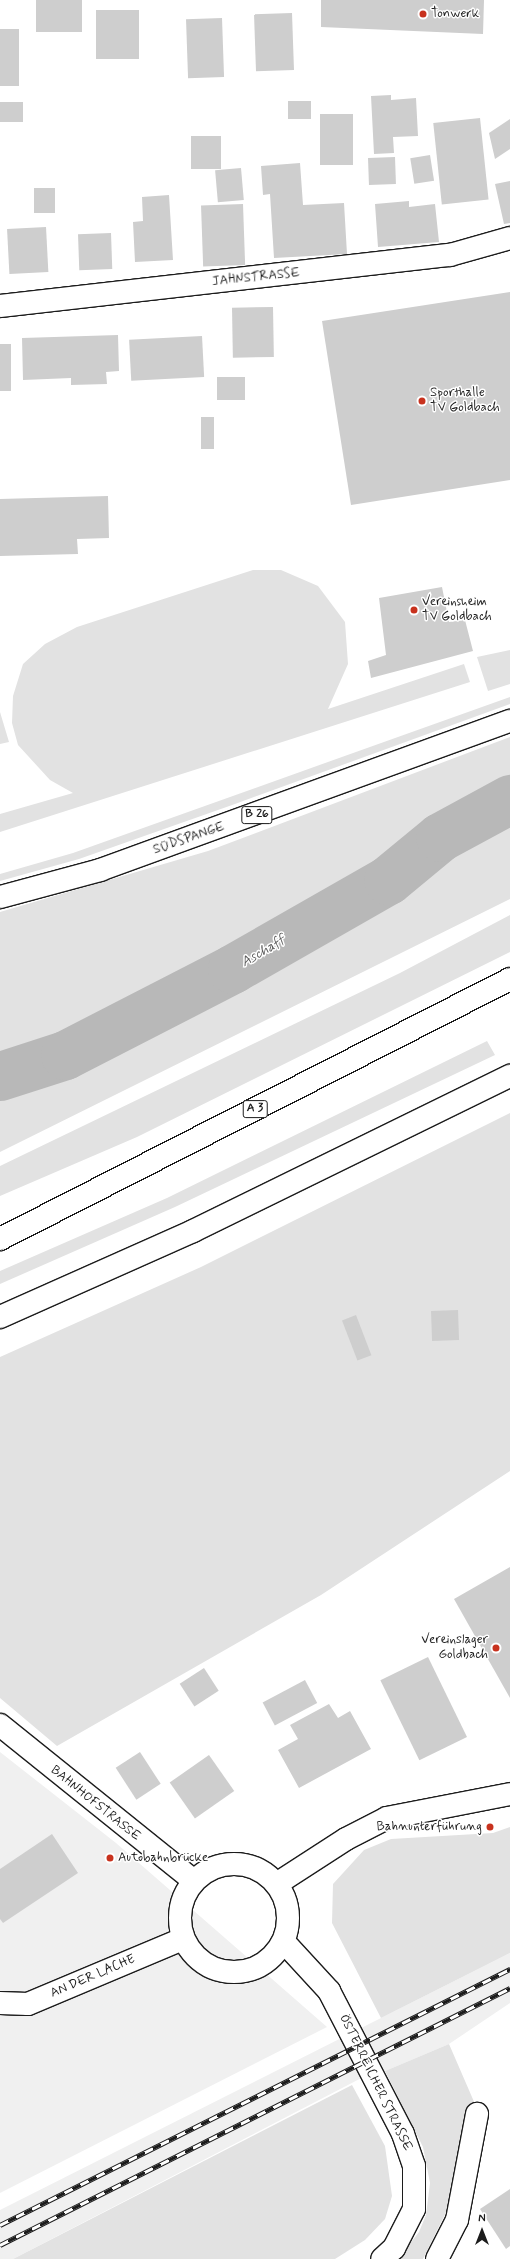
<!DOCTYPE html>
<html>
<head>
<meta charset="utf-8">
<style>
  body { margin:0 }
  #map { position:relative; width:510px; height:2259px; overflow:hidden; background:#fff; font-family:Mynerve,sans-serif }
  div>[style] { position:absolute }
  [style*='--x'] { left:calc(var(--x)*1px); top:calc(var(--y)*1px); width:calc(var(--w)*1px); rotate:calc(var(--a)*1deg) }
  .built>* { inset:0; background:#f0f0f0 }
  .green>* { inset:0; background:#e2e2e2 }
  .water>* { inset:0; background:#b8b8b8 }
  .river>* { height:49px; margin:-24.5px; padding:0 24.5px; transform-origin:24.5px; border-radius:24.5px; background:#b8b8b8 }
  .building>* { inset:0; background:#cecece; transform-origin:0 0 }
  .roads { filter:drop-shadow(1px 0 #1c1c1c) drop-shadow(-1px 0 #1c1c1c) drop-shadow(0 1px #1c1c1c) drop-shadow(0 -1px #1c1c1c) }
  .street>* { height:22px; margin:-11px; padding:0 11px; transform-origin:11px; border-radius:11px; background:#fff }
  .street>.ring { margin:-11px; padding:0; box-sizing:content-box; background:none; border:22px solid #fff; border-radius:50% }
  .primary>* { height:22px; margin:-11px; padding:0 11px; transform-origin:11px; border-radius:11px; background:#fff }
  .highway>* { height:22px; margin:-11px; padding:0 11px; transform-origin:11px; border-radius:11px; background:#fff }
  .rail>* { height:4.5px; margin-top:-2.25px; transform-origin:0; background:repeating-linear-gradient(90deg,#fff 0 9px,#1c1c1c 0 18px); box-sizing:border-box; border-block:1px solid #1c1c1c }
  .dots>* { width:11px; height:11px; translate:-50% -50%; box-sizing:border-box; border:2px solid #fff; border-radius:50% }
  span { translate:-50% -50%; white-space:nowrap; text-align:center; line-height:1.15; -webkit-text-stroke:3px #fff; paint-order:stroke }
  .shield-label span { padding:1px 3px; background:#fff; border:1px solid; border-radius:3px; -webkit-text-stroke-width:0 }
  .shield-label { font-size:12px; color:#1c1c1c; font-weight:700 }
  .poi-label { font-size:13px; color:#1c1c1c }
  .left { translate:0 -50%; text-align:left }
  .right { translate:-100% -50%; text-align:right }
  .street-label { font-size:13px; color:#1c1c1c }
  .water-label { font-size:14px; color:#5a5a5a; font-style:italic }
  .north { position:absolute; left:462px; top:2211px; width:40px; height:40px; -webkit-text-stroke:3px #fff; paint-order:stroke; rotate:0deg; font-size:11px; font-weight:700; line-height:16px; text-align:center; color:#1c1c1c }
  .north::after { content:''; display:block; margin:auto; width:14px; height:18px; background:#1c1c1c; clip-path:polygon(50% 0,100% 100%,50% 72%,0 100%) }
</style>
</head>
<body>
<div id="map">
  <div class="built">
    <i style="clip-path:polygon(0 1752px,116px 1843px,327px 2027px,0 2193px)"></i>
    <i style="clip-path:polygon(510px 1953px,510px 2003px,449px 2044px,385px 2071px,373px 2072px,13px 2259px,0 2259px,0 2210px)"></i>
  </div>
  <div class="green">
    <i style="clip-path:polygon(253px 570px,281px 570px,318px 586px,345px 622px,348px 664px,328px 709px,464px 664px,470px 682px,0 832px,0 814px,73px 793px,50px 780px,18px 745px,12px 723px,13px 696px,23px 664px,45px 644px,77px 627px)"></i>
    <i style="clip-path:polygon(510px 650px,510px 684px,488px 691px,477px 657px)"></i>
    <i style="clip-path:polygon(510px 697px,510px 704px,235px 804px,79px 859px,0 881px,0 874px,73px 853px)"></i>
    <i style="clip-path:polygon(0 712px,9px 742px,0 744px)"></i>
    <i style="clip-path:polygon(510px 737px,510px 899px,0 1152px,0 1087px,94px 1054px,47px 1051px,0 1066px,0 912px,208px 851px)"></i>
    <i style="clip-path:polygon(510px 915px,510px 952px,137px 1137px,0 1196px,0 1166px,400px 973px)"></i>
    <i style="clip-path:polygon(487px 1041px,495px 1055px,175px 1207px,0 1284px,0 1271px,167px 1198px)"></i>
    <i style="clip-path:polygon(510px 1113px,510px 1471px,321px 1595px,57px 1746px,0 1698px,0 1357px,201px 1267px)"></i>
    <i style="clip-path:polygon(510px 1827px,510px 1953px,381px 2018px,332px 1923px,333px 1884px,364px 1850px,391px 1839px,493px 1833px)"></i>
    <i style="clip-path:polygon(449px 2044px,475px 2104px,453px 2198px,423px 2259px,398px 2259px,419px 2232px,426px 2215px,430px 2183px,423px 2147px,385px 2071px)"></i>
    <i style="clip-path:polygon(352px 2085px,385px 2146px,392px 2196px,385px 2219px,365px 2240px,335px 2259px,13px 2259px)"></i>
  </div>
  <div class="water">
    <i style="clip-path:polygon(47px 1051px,95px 1054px,0 1087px,0 1066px)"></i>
  </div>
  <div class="river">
    <i style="--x:0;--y:1076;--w:68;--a:-17.9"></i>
    <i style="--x:65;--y:1055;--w:188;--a:-27.2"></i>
    <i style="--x:232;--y:969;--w:180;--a:-29.7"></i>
    <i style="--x:388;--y:880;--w:67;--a:-39.6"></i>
    <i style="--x:440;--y:837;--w:80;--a:-28.5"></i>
  </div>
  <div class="building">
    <i style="left:36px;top:0;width:46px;height:32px"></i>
    <i style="clip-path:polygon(321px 0,484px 0,483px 34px,321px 27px)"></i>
    <i style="left:96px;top:10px;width:43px;height:49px"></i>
    <i style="left:292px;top:13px;width:57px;height:38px;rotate:88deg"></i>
    <i style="left:222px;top:18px;width:59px;height:36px;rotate:88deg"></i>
    <i style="left:0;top:29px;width:19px;height:57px"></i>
    <i style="clip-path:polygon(391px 95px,391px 100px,416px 98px,418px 136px,393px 137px,394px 153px,374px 154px,371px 96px)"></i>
    <i style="left:288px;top:101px;width:23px;height:18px"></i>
    <i style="left:0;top:102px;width:23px;height:20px"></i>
    <i style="left:320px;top:114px;width:33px;height:51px"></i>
    <i style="left:480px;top:118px;width:82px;height:47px;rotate:84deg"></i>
    <i style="clip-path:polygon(510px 119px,510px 149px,495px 159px,489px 133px)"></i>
    <i style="left:191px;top:136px;width:30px;height:33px"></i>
    <i style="left:430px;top:155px;width:26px;height:20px;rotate:81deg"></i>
    <i style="left:395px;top:157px;width:27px;height:27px;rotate:88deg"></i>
    <i style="clip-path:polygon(300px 163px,303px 205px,344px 203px,347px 254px,274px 258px,270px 194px,263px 195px,261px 166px)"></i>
    <i style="left:241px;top:168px;width:32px;height:26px;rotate:85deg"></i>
    <i style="clip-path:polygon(510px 181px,510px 223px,504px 224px,495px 184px)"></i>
    <i style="left:34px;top:188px;width:21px;height:25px"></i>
    <i style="clip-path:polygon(169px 195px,173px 260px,135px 262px,133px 222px,143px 221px,142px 197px)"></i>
    <i style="clip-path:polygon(409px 201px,409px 207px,435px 204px,439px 242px,378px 247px,375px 204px)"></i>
    <i style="left:243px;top:204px;width:61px;height:42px;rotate:88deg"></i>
    <i style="left:46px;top:227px;width:45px;height:39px;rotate:87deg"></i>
    <i style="left:111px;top:233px;width:36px;height:33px;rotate:88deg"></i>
    <i style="clip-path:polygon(510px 292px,510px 480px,351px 505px,322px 321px)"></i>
    <i style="left:273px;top:307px;width:50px;height:41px;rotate:89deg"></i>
    <i style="clip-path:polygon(118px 335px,119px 371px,106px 372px,107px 384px,71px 385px,71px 378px,23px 380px,22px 338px)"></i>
    <i style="left:202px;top:336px;width:41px;height:73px;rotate:87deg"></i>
    <i style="left:0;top:344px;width:11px;height:47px"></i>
    <i style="left:217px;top:377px;width:28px;height:23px"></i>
    <i style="left:214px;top:417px;width:32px;height:13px;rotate:90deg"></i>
    <i style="clip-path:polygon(108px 496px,109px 538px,77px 539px,78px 554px,0 556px,0 499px)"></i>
    <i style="clip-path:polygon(442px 587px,449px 622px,465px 620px,473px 651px,371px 678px,368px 661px,386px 655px,379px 598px)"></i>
    <i style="left:458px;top:1310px;width:30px;height:27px;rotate:88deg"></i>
    <i style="left:356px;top:1315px;width:43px;height:15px;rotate:69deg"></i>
    <i style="clip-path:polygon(510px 1567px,510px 1698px,454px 1599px)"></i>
    <i style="left:428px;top:1657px;width:89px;height:53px;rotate:64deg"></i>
    <i style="left:204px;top:1668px;width:27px;height:29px;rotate:57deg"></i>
    <i style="left:305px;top:1680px;width:26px;height:48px;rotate:62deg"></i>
    <i style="clip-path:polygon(329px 1704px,338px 1718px,350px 1711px,371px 1749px,299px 1788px,278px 1750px,298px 1739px,290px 1725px)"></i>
    <i style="left:140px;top:1752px;width:38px;height:29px;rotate:57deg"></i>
    <i style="left:209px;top:1755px;width:44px;height:48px;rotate:55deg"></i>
    <i style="clip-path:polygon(52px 1834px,78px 1873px,3px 1923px,0 1919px,0 1869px)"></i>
    <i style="clip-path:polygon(510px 2189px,510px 2246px,506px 2249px,480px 2209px)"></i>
  </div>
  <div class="roads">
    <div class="street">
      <i style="--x:0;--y:306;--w:453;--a:-6.5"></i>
      <i style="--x:450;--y:255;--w:62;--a:-15.8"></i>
      <i style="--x:0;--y:1725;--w:248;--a:38.8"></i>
      <i class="ring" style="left:180px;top:1864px;width:86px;height:86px"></i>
      <i style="--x:278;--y:1883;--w:81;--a:-32.9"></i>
      <i style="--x:346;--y:1839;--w:46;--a:-27.1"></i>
      <i style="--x:387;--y:1818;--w:125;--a:-11"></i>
      <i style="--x:284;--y:1942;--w:67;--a:47.4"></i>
      <i style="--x:329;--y:1991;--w:161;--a:62.6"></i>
      <i style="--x:403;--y:2134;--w:34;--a:71"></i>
      <i style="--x:414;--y:2166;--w:43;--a:90"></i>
      <i style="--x:414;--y:2209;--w:44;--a:117.1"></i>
      <i style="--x:394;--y:2248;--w:16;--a:137"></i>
      <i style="--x:0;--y:2003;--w:28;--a:2"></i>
      <i style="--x:28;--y:2004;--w:168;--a:-22.8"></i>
      <i style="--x:437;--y:2259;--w:44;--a:-62.9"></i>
      <i style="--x:457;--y:2220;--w:108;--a:-79.3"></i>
    </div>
    <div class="primary">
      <i style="--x:0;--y:897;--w:104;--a:-15.1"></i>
      <i style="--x:100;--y:870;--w:436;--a:-20"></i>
    </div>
    <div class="highway">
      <i style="--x:0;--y:1239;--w:572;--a:-27.01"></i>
      <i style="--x:0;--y:1317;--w:211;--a:-24"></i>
      <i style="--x:193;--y:1231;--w:353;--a:-26.1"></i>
    </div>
  </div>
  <div class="rail">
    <i style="--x:0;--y:2225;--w:571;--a:-26.65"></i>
    <i style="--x:0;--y:2245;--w:571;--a:-26.74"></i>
  </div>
  <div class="dots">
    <i style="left:423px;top:14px;background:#c8321e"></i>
    <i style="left:422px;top:401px;background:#c8321e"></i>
    <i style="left:414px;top:610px;background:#c8321e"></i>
    <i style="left:496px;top:1648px;background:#c8321e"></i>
    <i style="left:490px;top:1827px;background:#c8321e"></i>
    <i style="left:110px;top:1858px;background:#c8321e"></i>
  </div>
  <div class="shield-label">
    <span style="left:257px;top:815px">B 26</span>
    <span style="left:255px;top:1109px">A 3</span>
  </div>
  <div class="poi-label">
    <span class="left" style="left:431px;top:14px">Tonwerk</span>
    <span class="left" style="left:430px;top:401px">Sporthalle<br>TV Goldbach</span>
    <span class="left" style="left:422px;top:610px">Vereinsheim<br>TV Goldbach</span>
    <span class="right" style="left:488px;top:1648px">Vereinslager<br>Goldbach</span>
    <span class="right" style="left:482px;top:1827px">Bahnunterführung</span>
    <span class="left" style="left:118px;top:1858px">Autobahnbrücke</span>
  </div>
  <div class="street-label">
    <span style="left:256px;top:278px;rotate:-6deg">JAHNSTRASSE</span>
    <span style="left:189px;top:839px;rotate:-19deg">SÜDSPANGE</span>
    <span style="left:95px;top:1804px;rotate:39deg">BAHNHOFSTRASSE</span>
    <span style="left:93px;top:1977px;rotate:-23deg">AN DER LACHE</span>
    <span style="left:375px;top:2083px;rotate:64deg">ÖSTERREICHER STRASSE</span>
  </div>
  <div class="water-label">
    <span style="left:263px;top:951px;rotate:-31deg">Aschaff</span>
  </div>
  <div class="north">N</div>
</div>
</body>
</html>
